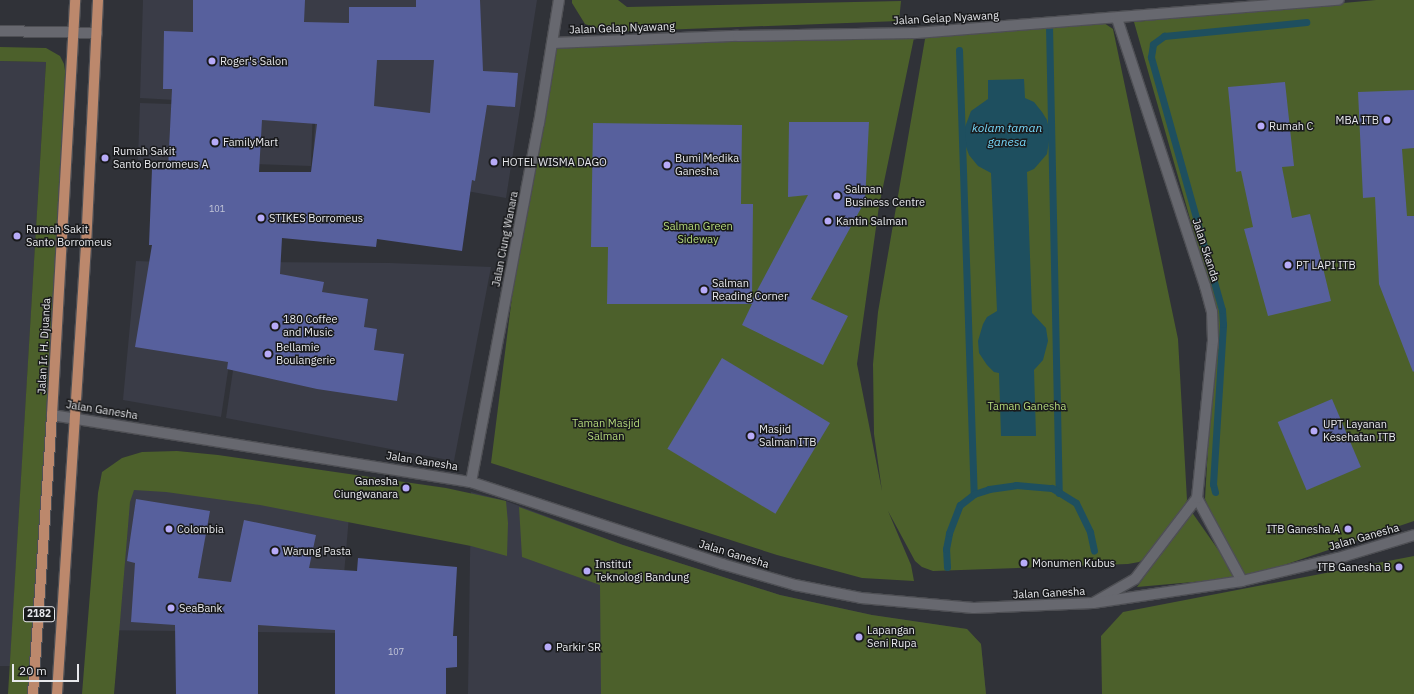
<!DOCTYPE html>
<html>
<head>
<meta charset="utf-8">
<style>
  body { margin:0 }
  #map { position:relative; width:1414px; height:694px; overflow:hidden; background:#303238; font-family:"IBM Plex Sans",sans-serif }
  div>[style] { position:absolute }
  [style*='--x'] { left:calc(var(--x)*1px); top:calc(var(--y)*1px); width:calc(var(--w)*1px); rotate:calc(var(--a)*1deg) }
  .built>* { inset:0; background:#3a3c47; transform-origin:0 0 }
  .green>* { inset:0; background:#4c602b }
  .water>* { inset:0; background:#1e4f5f }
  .stream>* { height:7px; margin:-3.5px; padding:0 3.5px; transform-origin:3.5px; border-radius:3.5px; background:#1e4f5f }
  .building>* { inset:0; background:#57609d; transform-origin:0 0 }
  .roads { filter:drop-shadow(1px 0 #4e4f54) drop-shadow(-1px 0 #4e4f54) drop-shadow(0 1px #4e4f54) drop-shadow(0 -1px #4e4f54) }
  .street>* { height:10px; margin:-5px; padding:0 5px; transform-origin:5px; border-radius:5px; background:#67686f }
  .secondary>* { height:10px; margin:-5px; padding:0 5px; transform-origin:5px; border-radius:5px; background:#67686f }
  .primary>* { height:10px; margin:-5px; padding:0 5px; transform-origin:5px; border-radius:5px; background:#bc886c }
  .dots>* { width:11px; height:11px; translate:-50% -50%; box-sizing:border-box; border:2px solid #191a1c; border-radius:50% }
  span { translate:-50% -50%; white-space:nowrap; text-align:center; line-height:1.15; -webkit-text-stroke:3px #191a1c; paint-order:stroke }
  .number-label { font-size:9px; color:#c3c6d8 }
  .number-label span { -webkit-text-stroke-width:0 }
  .shield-label span { padding:1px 3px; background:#191a1c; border:1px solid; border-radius:3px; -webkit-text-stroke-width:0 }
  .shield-label { font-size:10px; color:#e7e8ec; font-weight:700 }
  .street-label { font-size:11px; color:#e7e8ec }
  .poi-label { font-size:11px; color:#e7e8ec }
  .left { translate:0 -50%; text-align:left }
  .right { translate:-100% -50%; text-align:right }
  .park-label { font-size:11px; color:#b5da7c }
  .water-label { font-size:12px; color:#77d7f8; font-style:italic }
  .scale { position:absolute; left:12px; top:664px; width:67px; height:18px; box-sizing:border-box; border:2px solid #e7e8ec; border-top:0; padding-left:5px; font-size:12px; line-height:14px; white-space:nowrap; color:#e7e8ec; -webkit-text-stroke:3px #191a1c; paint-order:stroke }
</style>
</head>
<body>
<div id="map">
  <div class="built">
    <i style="clip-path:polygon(143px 0,537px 0,506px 198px,388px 177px,312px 171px,316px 108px,140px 98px)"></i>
    <i style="clip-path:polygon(0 61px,46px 62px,10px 666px,0 666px)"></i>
    <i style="left:140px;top:103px;width:173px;height:57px;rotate:2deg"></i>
    <i style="clip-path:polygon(136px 261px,244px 265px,221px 417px,123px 400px)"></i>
    <i style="clip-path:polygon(249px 262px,390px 263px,491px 267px,454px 461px,226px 418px)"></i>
    <i style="clip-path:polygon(113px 484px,349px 516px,339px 633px,94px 630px)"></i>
    <i style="clip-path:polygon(471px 492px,506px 501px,623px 545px,780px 595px,872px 615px,967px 629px,981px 644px,986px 694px,468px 694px)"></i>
  </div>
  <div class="green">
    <i style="clip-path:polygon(572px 0,618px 0,627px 7px,901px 1px,899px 21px,609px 32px,585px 24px,572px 3px)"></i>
    <i style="clip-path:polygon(1376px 0,1414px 0,1414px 521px,1243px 579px,1205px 499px,1216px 310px,1134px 22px)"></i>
    <i style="clip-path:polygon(1104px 23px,1113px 29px,1178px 339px,1187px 500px,1183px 509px,1149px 555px,1139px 562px,1128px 564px,933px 571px,922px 567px,915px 561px,888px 511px,911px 565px,914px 581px,862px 578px,777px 555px,491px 463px,524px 202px,552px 43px,915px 33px,879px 206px,857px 364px,882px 491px,874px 434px,873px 364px,878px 312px,925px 39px,929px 35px)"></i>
    <i style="clip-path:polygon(0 47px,46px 48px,60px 56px,64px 64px,67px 83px,57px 292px,29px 694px,8px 694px,46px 62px,0 61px)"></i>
    <i style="clip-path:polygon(177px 451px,218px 455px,446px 488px,506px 501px,508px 523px,507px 556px,471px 546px,260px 505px,166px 492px,134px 490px,130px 502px,114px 694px,82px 694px,98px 493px,102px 472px,122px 458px,142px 452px)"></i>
    <i style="clip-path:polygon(519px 507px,623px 545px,780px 595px,872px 615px,967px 629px,981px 644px,986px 694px,601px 694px,600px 585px,522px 557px)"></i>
    <i style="clip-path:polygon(1191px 511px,1238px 578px,1137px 587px)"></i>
    <i style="clip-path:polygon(1414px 556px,1414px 694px,1102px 694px,1101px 636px,1123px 612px)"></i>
  </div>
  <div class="water">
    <i style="clip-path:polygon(1024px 79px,1025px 98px,1034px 102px,1042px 112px,1047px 120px,1050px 134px,1047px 154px,1034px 169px,1027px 172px,1032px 313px,1046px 328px,1048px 341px,1043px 360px,1034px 370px,1036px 436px,1001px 436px,999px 373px,994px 372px,987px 365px,979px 353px,978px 341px,983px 324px,987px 317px,997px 311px,991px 173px,978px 166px,969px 155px,965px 144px,965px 127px,971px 111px,988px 99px,988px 80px)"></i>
  </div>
  <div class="stream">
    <i style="--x:1049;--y:26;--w:467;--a:88.8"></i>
    <i style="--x:959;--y:50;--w:444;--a:88.1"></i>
    <i style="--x:1215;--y:492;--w:8;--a:-104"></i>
    <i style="--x:1213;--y:484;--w:160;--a:-86.4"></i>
    <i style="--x:1223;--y:324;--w:14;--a:-94"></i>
    <i style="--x:1222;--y:310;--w:263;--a:-105.7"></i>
    <i style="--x:1151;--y:57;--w:13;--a:-81"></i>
    <i style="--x:1153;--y:44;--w:14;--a:-36"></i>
    <i style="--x:1164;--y:36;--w:143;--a:-5.6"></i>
    <i style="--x:947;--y:567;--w:18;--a:-93"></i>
    <i style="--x:946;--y:549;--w:16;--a:-79"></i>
    <i style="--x:949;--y:533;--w:30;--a:-69"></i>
    <i style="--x:960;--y:505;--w:18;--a:-38"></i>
    <i style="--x:974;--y:494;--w:16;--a:-18"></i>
    <i style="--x:989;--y:489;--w:27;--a:-8"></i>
    <i style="--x:1016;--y:485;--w:36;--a:5"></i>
    <i style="--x:1052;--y:488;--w:28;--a:32"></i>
    <i style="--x:1076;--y:503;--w:32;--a:64"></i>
    <i style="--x:1090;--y:532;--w:19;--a:78"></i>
  </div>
  <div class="building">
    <i style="clip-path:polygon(evenodd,193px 0,305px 0,304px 22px,349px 23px,349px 7px,416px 7px,416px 0,480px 0,483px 71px,518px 73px,515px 107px,487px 105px,475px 181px,472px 180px,462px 251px,377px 239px,376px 247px,282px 238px,280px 274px,324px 282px,322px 292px,368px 299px,364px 327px,377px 329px,374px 350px,404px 354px,397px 401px,317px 389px,227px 369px,228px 362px,135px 347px,152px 245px,149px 245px,152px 169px,168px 169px,172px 89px,163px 89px,164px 31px,193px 32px,193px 0,377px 60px,434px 60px,430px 113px,374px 106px,377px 60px,193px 0,262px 120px,317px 124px,311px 172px,259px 172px,262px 120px)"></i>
    <i style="clip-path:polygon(1285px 82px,1294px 166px,1282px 167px,1292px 218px,1310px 214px,1331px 301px,1268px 316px,1244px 229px,1253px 227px,1241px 171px,1236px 172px,1228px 87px)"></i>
    <i style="clip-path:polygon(1414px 90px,1414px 148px,1402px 149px,1407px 216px,1414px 216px,1414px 371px,1413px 372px,1379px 284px,1375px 197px,1363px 198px,1358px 92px)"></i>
    <i style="clip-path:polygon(789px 122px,869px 122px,865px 201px,811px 299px,848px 316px,823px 365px,742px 325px,752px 304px,607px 304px,608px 247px,591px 247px,593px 123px,742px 125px,741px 204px,753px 204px,752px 300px,808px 195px,788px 197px)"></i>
    <i style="left:722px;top:358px;width:126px;height:106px;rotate:31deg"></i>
    <i style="left:1332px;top:399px;width:74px;height:59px;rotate:67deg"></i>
    <i style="clip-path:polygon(136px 499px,210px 511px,198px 578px,231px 582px,244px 520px,316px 535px,309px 568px,357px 571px,358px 558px,457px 567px,453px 636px,457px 636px,457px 667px,446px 668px,446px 694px,335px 694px,335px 630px,258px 625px,258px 694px,176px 694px,175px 625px,131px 622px,135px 563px,127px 561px)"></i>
  </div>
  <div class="roads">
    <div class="street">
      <i style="--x:552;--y:43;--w:186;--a:-2.2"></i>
      <i style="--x:738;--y:36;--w:177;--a:-1"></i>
      <i style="--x:915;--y:33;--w:425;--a:-4.5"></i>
      <i style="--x:471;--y:482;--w:365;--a:-79.3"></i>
      <i style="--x:539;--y:123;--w:125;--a:-80.8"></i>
      <i style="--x:1197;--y:498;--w:94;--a:61.5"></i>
      <i style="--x:1093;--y:603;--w:48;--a:-29.7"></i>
      <i style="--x:1135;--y:579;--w:102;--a:-52.6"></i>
      <i style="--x:1197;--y:498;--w:159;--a:-84.2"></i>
      <i style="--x:1213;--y:340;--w:28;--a:-92"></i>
      <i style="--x:1212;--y:312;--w:27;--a:-105"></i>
      <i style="--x:1205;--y:286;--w:282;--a:-108.2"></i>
    </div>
    <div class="secondary">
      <i style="--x:0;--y:31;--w:97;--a:1.2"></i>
      <i style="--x:52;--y:415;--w:424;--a:9.1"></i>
      <i style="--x:471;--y:482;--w:264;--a:18.1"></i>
      <i style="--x:722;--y:564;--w:76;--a:16"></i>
      <i style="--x:795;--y:585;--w:67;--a:11.1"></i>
      <i style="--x:861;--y:598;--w:113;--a:5.1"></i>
      <i style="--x:974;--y:608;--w:119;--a:-2.4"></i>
      <i style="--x:1093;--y:603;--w:151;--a:-8.4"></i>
      <i style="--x:1242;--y:581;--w:99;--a:-13.5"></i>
      <i style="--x:1338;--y:558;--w:79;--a:-16.8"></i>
    </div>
    <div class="primary">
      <i style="--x:33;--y:694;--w:280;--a:-86.1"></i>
      <i style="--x:52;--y:415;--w:416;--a:-86.8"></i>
      <i style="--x:57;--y:694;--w:449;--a:-86.3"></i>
      <i style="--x:86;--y:246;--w:246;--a:-87.2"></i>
    </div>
  </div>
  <div class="dots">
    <i style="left:212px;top:61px;background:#b7abf8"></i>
    <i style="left:1387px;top:120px;background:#b7abf8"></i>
    <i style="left:1261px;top:126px;background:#b7abf8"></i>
    <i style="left:215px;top:142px;background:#b7abf8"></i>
    <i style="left:105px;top:158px;background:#b7abf8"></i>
    <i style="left:494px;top:162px;background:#b7abf8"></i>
    <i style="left:667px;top:165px;background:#b7abf8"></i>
    <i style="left:837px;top:196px;background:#b7abf8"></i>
    <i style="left:261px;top:218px;background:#b7abf8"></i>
    <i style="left:828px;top:221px;background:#b7abf8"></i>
    <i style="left:17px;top:236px;background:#b7abf8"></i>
    <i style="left:1288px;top:265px;background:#b7abf8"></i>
    <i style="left:704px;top:290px;background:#b7abf8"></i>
    <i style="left:275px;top:326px;background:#b7abf8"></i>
    <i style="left:268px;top:354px;background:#b7abf8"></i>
    <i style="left:1314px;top:431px;background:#b7abf8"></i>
    <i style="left:751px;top:436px;background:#b7abf8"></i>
    <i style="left:406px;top:488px;background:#b7abf8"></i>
    <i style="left:169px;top:529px;background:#b7abf8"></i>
    <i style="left:1348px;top:529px;background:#b7abf8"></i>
    <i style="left:275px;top:551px;background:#b7abf8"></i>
    <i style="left:1024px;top:563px;background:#b7abf8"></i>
    <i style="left:1399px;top:567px;background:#b7abf8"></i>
    <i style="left:587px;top:571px;background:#b7abf8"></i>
    <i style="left:171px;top:608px;background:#b7abf8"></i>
    <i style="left:859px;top:637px;background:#b7abf8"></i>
    <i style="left:548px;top:647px;background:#b7abf8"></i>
  </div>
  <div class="number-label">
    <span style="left:217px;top:209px">101</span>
    <span style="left:396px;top:652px">107</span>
  </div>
  <div class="shield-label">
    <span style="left:39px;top:614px">2182</span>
  </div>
  <div class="street-label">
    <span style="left:946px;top:18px;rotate:-3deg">Jalan Gelap Nyawang</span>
    <span style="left:622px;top:28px;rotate:-2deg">Jalan Gelap Nyawang</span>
    <span style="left:505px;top:239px;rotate:-79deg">Jalan Ciung Wanara</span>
    <span style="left:1206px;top:250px;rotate:72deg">Jalan Skanda</span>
    <span style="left:44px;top:346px;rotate:-87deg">Jalan Ir. H. Djuanda</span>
    <span style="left:102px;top:410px;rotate:9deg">Jalan Ganesha</span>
    <span style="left:422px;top:461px;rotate:9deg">Jalan Ganesha</span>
    <span style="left:1364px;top:537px;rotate:-16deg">Jalan Ganesha</span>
    <span style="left:734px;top:554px;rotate:17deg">Jalan Ganesha</span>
    <span style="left:1049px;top:593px;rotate:-3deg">Jalan Ganesha</span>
  </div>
  <div class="poi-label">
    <span class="left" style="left:220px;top:61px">Roger's Salon</span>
    <span class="right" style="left:1379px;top:120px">MBA ITB</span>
    <span class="left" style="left:1269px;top:126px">Rumah C</span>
    <span class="left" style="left:223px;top:142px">FamilyMart</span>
    <span class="left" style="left:113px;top:158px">Rumah Sakit<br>Santo Borromeus A</span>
    <span class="left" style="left:675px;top:165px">Bumi Medika<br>Ganesha</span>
    <span class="left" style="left:502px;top:162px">HOTEL WISMA DAGO</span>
    <span class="left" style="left:845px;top:196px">Salman<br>Business Centre</span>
    <span class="left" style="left:269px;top:218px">STIKES Borromeus</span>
    <span class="left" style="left:836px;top:221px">Kantin Salman</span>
    <span class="left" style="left:26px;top:236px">Rumah Sakit<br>Santo Borromeus</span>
    <span class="left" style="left:1296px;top:265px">PT LAPI ITB</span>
    <span class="left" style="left:712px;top:290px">Salman<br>Reading Corner</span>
    <span class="left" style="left:283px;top:326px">180 Coffee<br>and Music</span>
    <span class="left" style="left:276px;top:354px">Bellamie<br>Boulangerie</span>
    <span class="left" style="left:1323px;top:431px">UPT Layanan<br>Kesehatan ITB</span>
    <span class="left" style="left:759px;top:436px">Masjid<br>Salman ITB</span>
    <span class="right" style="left:398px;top:488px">Ganesha<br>Ciungwanara</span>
    <span class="left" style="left:177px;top:529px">Colombia</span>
    <span class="right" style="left:1340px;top:529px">ITB Ganesha A</span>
    <span class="left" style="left:283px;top:551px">Warung Pasta</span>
    <span class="left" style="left:1032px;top:563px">Monumen Kubus</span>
    <span class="left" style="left:595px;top:571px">Institut<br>Teknologi Bandung</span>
    <span class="right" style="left:1391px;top:567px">ITB Ganesha B</span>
    <span class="left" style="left:179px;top:608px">SeaBank</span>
    <span class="left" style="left:867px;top:637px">Lapangan<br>Seni Rupa</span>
    <span class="left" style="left:556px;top:647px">Parkir SR</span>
  </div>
  <div class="park-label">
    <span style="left:698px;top:233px">Salman Green<br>Sideway</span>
    <span style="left:1027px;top:406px">Taman Ganesha</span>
    <span style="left:606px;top:430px">Taman Masjid<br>Salman</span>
  </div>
  <div class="water-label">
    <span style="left:1007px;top:135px">kolam taman<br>ganesa</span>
  </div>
  <div class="scale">20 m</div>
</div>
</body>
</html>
